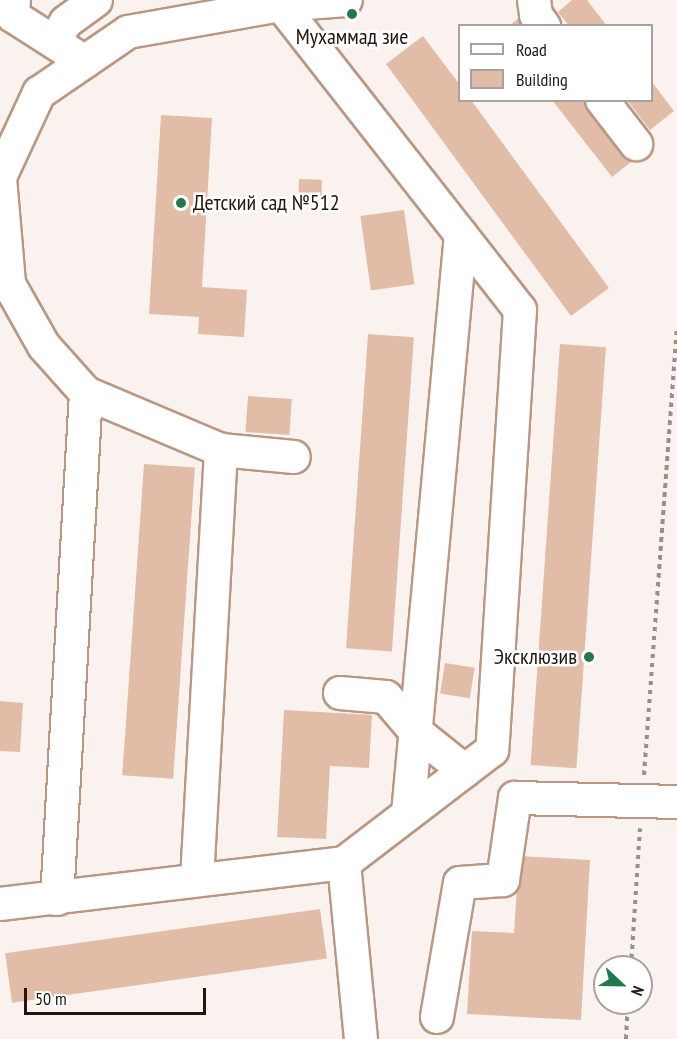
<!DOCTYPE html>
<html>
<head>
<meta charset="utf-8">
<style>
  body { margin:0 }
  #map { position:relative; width:677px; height:1039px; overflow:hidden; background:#faf2ee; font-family:"PT Sans Narrow",sans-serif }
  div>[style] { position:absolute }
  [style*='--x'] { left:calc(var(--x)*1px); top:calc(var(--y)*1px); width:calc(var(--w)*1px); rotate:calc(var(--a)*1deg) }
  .building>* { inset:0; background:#e1bda8; transform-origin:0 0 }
  .path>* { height:4px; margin-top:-2px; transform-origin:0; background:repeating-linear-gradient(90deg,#998f89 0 4.5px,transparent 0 9px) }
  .roads { filter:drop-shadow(2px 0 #b99783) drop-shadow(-2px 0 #b99783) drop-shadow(0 2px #b99783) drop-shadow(0 -2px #b99783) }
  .minor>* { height:32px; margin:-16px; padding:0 16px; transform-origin:16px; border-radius:16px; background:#fff }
  .dots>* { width:16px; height:16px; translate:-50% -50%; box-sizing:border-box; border:3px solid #fff; border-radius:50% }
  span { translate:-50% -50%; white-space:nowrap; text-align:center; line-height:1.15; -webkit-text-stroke:5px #fff; paint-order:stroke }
  .poi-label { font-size:22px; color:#22160e }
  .left { translate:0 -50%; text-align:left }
  .right { translate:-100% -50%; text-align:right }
  .legend { position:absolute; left:458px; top:24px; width:195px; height:78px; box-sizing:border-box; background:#fff; border:2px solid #a7a29f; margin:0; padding:8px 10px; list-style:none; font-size:18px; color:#22160e }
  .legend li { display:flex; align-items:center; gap:12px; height:30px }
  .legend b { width:30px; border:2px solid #a7a29f }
  .north { position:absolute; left:593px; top:955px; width:60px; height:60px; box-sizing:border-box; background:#fff; border:2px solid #a7a29f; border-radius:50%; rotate:112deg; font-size:16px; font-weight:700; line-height:24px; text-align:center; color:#22160e }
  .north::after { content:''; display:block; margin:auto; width:21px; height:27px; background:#23784c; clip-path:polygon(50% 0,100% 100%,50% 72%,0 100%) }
  .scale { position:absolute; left:24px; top:988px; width:182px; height:27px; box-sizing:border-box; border:3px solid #22160e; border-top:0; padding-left:8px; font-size:18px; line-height:21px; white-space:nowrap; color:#22160e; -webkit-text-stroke:4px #fff; paint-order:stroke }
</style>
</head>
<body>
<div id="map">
  <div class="building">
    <i style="clip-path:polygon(572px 0,587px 0,607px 26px,569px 26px,558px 12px)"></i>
    <i style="clip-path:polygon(524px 14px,533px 26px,509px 26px)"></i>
    <i style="clip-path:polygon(423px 36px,460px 85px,460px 100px,471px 100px,609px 288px,571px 316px,386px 64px)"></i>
    <i style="clip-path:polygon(652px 82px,674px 111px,650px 130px,627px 100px,652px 100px)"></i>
    <i style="clip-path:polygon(552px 100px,592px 100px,636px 158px,612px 177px)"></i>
    <i style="clip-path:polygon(161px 115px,212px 118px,202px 287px,247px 290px,244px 337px,198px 334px,199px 317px,149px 314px)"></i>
    <i style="left:299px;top:179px;width:23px;height:17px;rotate:2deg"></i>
    <i style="left:404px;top:210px;width:75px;height:44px;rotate:82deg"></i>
    <i style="left:368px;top:334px;width:46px;height:315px;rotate:4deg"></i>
    <i style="left:560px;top:344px;width:46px;height:422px;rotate:4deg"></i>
    <i style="left:248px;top:396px;width:44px;height:36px;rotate:4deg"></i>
    <i style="left:144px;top:464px;width:51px;height:312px;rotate:4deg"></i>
    <i style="left:445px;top:663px;width:30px;height:31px;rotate:9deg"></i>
    <i style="clip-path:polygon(0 701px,23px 703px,20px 752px,0 751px)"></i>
    <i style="clip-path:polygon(284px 710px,372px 715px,369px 768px,330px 766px,326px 839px,277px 837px)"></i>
    <i style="clip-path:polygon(519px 856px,590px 860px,581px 1020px,467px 1014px,472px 931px,514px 933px)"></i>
    <i style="left:320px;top:909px;width:50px;height:318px;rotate:82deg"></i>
  </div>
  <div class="path">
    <i style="--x:644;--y:775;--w:446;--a:-85.8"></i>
    <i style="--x:631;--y:967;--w:139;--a:-86.3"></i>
    <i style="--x:626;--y:1039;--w:36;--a:-87"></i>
  </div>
  <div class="roads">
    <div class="minor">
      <i style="--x:14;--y:0;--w:16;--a:94"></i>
      <i style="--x:13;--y:16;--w:85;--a:32.6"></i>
      <i style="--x:534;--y:0;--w:15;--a:82"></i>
      <i style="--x:536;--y:15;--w:14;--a:54"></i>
      <i style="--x:281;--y:5;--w:387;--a:51.9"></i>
      <i style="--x:520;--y:310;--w:441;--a:93.6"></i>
      <i style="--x:492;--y:750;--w:186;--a:142.6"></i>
      <i style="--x:54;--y:42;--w:23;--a:-59"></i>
      <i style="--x:66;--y:22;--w:37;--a:-36"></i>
      <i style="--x:602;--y:100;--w:56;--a:52.3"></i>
      <i style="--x:0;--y:177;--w:93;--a:-65.1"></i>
      <i style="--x:39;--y:93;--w:108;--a:-34.4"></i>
      <i style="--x:128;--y:32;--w:155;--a:-10"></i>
      <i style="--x:281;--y:5;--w:65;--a:-4.4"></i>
      <i style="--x:0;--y:178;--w:106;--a:85.1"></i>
      <i style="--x:9;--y:284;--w:71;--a:60.6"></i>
      <i style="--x:44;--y:346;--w:63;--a:48.2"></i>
      <i style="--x:86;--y:393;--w:147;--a:22.9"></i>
      <i style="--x:221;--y:450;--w:73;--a:5.5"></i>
      <i style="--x:340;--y:693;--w:46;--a:5"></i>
      <i style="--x:386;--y:697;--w:45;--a:49.5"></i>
      <i style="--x:415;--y:731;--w:64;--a:38.7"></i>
      <i style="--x:408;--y:814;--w:582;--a:-84.78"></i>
      <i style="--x:197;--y:880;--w:431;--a:-86.8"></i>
      <i style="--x:57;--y:899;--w:507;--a:-86.72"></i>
      <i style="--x:0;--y:904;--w:346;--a:-6.8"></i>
      <i style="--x:344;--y:863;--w:177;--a:84.5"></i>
      <i style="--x:437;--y:1017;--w:136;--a:-80.3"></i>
      <i style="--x:460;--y:883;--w:43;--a:-4"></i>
      <i style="--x:503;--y:880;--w:83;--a:-81.7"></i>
      <i style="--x:515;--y:798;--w:162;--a:1.4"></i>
    </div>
  </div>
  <div class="dots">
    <i style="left:352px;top:14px;background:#23784c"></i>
    <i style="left:181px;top:203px;background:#23784c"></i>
    <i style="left:589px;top:657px;background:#23784c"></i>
  </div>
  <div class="poi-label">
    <span style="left:352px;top:37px">Мухаммад зие</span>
    <span class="left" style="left:193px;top:203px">Детский сад №512</span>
    <span class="right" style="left:577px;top:657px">Эксклюзив</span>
  </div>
  <ul class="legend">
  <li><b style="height:8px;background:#fff"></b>Road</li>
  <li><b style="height:16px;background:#e1bda8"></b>Building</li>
  </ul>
  <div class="north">N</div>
  <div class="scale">50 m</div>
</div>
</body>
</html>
